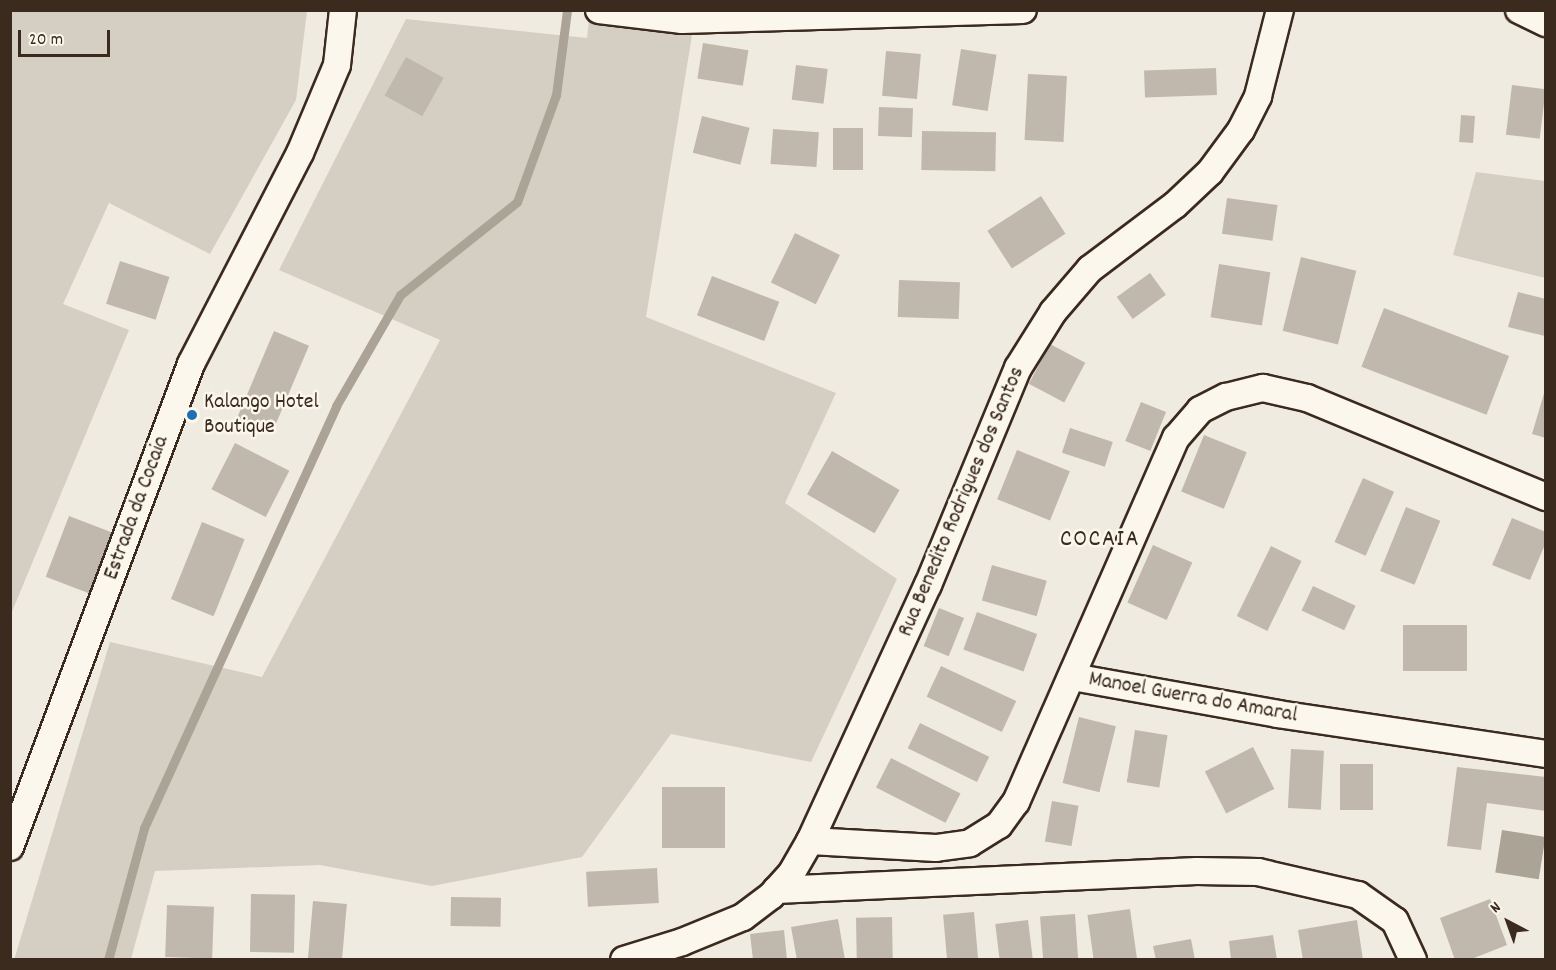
<!DOCTYPE html>
<html>
<head>
<meta charset="utf-8">
<style>
  body { margin:0 }
  #map { position:relative; width:1556px; height:970px; overflow:hidden; background:#f0ebe0; font-family:Dekko,sans-serif }
  div>[style] { position:absolute }
  [style*='--x'] { left:calc(var(--x)*1px); top:calc(var(--y)*1px); width:calc(var(--w)*1px); rotate:calc(var(--a)*1deg) }
  .green>* { inset:0; background:#d5cec3 }
  .water>* { inset:0; background:#aca397; transform-origin:0 0 }
  .stream>* { height:9px; margin:-4.5px; padding:0 4.5px; transform-origin:4.5px; border-radius:4.5px; background:#aca397 }
  .building>* { inset:0; background:#c0b8ad; transform-origin:0 0 }
  .roads { filter:drop-shadow(2px 0 #3b2a1e) drop-shadow(-2px 0 #3b2a1e) drop-shadow(0 2px #3b2a1e) drop-shadow(0 -2px #3b2a1e) }
  .street>* { height:26px; margin:-13px; padding:0 13px; transform-origin:13px; border-radius:13px; background:#fbf7ec }
  .dots>* { width:16px; height:16px; translate:-50% -50%; box-sizing:border-box; border:3px solid #fbf7ec; border-radius:50% }
  span { translate:-50% -50%; white-space:nowrap; text-align:center; line-height:1.15; -webkit-text-stroke:5px #fbf7ec; paint-order:stroke }
  .poi-label { font-size:22px; color:#3b2a1e }
  .left { translate:0 -50%; text-align:left }
  .street-label { font-size:22px; color:#3b2a1e }
  .neighbourhood-label { font-size:24px; color:#3b2a1e; letter-spacing:1.5px }
  .frame { position:absolute; inset:0; border:12px solid #3b2a1e; pointer-events:none }
  .north { position:absolute; left:1478px; top:892px; width:60px; height:60px; -webkit-text-stroke:4px #fbf7ec; paint-order:stroke; rotate:319deg; font-size:16px; font-weight:700; line-height:24px; text-align:center; color:#3b2a1e }
  .north::after { content:''; display:block; margin:auto; width:21px; height:27px; background:#3b2a1e; clip-path:polygon(50% 0,100% 100%,50% 72%,0 100%) }
  .scale { position:absolute; left:18px; top:30px; width:92px; height:27px; box-sizing:border-box; border:3px solid #3b2a1e; border-top:0; padding-left:8px; font-size:18px; line-height:21px; white-space:nowrap; color:#3b2a1e; -webkit-text-stroke:4px #fbf7ec; paint-order:stroke }
</style>
</head>
<body>
<div id="map">
  <div class="green">
    <i style="clip-path:polygon(11px 10px,307px 11px,296px 100px,210px 254px,109px 203px,63px 304px,129px 330px,11px 614px)"></i>
    <i style="clip-path:polygon(590px 11px,696px 11px,646px 317px,836px 393px,785px 503px,897px 579px,811px 762px,671px 734px,582px 857px,432px 886px,320px 865px,155px 871px,131px 959px,14px 960px,110px 642px,262px 677px,440px 340px,279px 270px,406px 19px,587px 38px)"></i>
    <i style="clip-path:polygon(1476px 172px,1545px 181px,1545px 278px,1453px 255px)"></i>
  </div>
  <div class="water">
    <i style="left:1502px;top:830px;width:44px;height:43px;rotate:9deg"></i>
  </div>
  <div class="stream">
    <i style="--x:108;--y:960;--w:137;--a:-74.7"></i>
    <i style="--x:144;--y:828;--w:464;--a:-65.5"></i>
    <i style="--x:336;--y:406;--w:128;--a:-60"></i>
    <i style="--x:400;--y:295;--w:149;--a:-38.5"></i>
    <i style="--x:517;--y:202;--w:114;--a:-70"></i>
    <i style="--x:556;--y:95;--w:86;--a:-82.6"></i>
  </div>
  <div class="building">
    <i style="left:703px;top:43px;width:46px;height:36px;rotate:9deg"></i>
    <i style="left:961px;top:49px;width:36px;height:57px;rotate:9deg"></i>
    <i style="left:886px;top:51px;width:35px;height:45px;rotate:5deg"></i>
    <i style="left:406px;top:57px;width:43px;height:44px;rotate:29deg"></i>
    <i style="left:796px;top:65px;width:32px;height:35px;rotate:7deg"></i>
    <i style="left:1216px;top:68px;width:27px;height:72px;rotate:88deg"></i>
    <i style="left:1028px;top:74px;width:39px;height:66px;rotate:3deg"></i>
    <i style="left:1512px;top:85px;width:34px;height:50px;rotate:7deg"></i>
    <i style="left:879px;top:107px;width:34px;height:29px;rotate:2deg"></i>
    <i style="left:1461px;top:115px;width:14px;height:27px;rotate:4deg"></i>
    <i style="left:702px;top:116px;width:49px;height:38px;rotate:14deg"></i>
    <i style="left:833px;top:128px;width:30px;height:42px"></i>
    <i style="left:773px;top:129px;width:46px;height:35px;rotate:4deg"></i>
    <i style="left:922px;top:131px;width:74px;height:39px;rotate:1deg"></i>
    <i style="left:1041px;top:196px;width:45px;height:64px;rotate:57deg"></i>
    <i style="left:1227px;top:198px;width:51px;height:36px;rotate:8deg"></i>
    <i style="left:795px;top:233px;width:50px;height:55px;rotate:26deg"></i>
    <i style="left:1301px;top:257px;width:57px;height:76px;rotate:14deg"></i>
    <i style="left:120px;top:261px;width:52px;height:45px;rotate:18deg"></i>
    <i style="left:1219px;top:264px;width:52px;height:54px;rotate:9deg"></i>
    <i style="left:1150px;top:273px;width:27px;height:41px;rotate:54deg"></i>
    <i style="left:712px;top:276px;width:72px;height:42px;rotate:21deg"></i>
    <i style="left:899px;top:280px;width:61px;height:37px;rotate:2deg"></i>
    <i style="clip-path:polygon(1518px 292px,1546px 299px,1545px 336px,1508px 327px)"></i>
    <i style="left:1384px;top:308px;width:134px;height:63px;rotate:21deg"></i>
    <i style="left:274px;top:331px;width:38px;height:96px;rotate:23deg"></i>
    <i style="left:1050px;top:344px;width:40px;height:45px;rotate:28deg"></i>
    <i style="clip-path:polygon(1545px 390px,1546px 390px,1546px 438px,1532px 434px)"></i>
    <i style="left:1141px;top:402px;width:27px;height:42px;rotate:22deg"></i>
    <i style="left:1070px;top:428px;width:45px;height:26px;rotate:18deg"></i>
    <i style="left:1204px;top:435px;width:46px;height:61px;rotate:22deg"></i>
    <i style="left:235px;top:443px;width:61px;height:52px;rotate:27deg"></i>
    <i style="left:1017px;top:450px;width:57px;height:53px;rotate:22deg"></i>
    <i style="left:832px;top:451px;width:78px;height:50px;rotate:30deg"></i>
    <i style="left:1363px;top:478px;width:34px;height:70px;rotate:24deg"></i>
    <i style="left:1406px;top:507px;width:37px;height:69px;rotate:22deg"></i>
    <i style="left:69px;top:516px;width:49px;height:65px;rotate:21deg"></i>
    <i style="clip-path:polygon(1512px 518px,1546px 532px,1546px 542px,1530px 580px,1492px 565px)"></i>
    <i style="left:202px;top:522px;width:46px;height:83px;rotate:22deg"></i>
    <i style="left:1153px;top:545px;width:43px;height:63px;rotate:24deg"></i>
    <i style="left:1271px;top:546px;width:34px;height:78px;rotate:26deg"></i>
    <i style="left:992px;top:565px;width:57px;height:37px;rotate:16deg"></i>
    <i style="left:1313px;top:586px;width:47px;height:27px;rotate:25deg"></i>
    <i style="left:939px;top:608px;width:27px;height:41px;rotate:22deg"></i>
    <i style="left:977px;top:612px;width:64px;height:40px;rotate:20deg"></i>
    <i style="left:1467px;top:625px;width:46px;height:64px;rotate:90deg"></i>
    <i style="left:941px;top:666px;width:83px;height:34px;rotate:25deg"></i>
    <i style="left:1079px;top:717px;width:38px;height:68px;rotate:14deg"></i>
    <i style="left:920px;top:723px;width:77px;height:28px;rotate:26deg"></i>
    <i style="left:1135px;top:730px;width:33px;height:53px;rotate:9deg"></i>
    <i style="left:1253px;top:747px;width:47px;height:54px;rotate:63deg"></i>
    <i style="left:1291px;top:749px;width:33px;height:59px;rotate:3deg"></i>
    <i style="left:891px;top:758px;width:78px;height:33px;rotate:27deg"></i>
    <i style="left:1340px;top:764px;width:33px;height:46px"></i>
    <i style="clip-path:polygon(1457px 767px,1546px 777px,1546px 811px,1487px 803px,1481px 850px,1447px 846px)"></i>
    <i style="left:662px;top:787px;width:63px;height:61px"></i>
    <i style="left:1052px;top:801px;width:27px;height:41px;rotate:10deg"></i>
    <i style="left:657px;top:868px;width:35px;height:71px;rotate:87deg"></i>
    <i style="left:251px;top:894px;width:44px;height:58px;rotate:1deg"></i>
    <i style="left:451px;top:897px;width:50px;height:29px;rotate:1deg"></i>
    <i style="clip-path:polygon(1490px 899px,1507px 945px,1469px 960px,1455px 960px,1440px 918px)"></i>
    <i style="left:313px;top:901px;width:34px;height:58px;rotate:5deg"></i>
    <i style="left:167px;top:905px;width:47px;height:52px;rotate:2deg"></i>
    <i style="left:1130px;top:909px;width:51px;height:43px;rotate:82deg"></i>
    <i style="left:974px;top:912px;width:48px;height:31px;rotate:85deg"></i>
    <i style="left:1075px;top:914px;width:46px;height:35px;rotate:86deg"></i>
    <i style="left:892px;top:917px;width:43px;height:36px;rotate:89deg"></i>
    <i style="clip-path:polygon(838px 919px,845px 960px,797px 960px,791px 927px)"></i>
    <i style="left:1028px;top:920px;width:40px;height:33px;rotate:83deg"></i>
    <i style="clip-path:polygon(1357px 920px,1363px 960px,1303px 960px,1298px 930px)"></i>
    <i style="clip-path:polygon(784px 930px,787px 960px,753px 960px,750px 934px)"></i>
    <i style="clip-path:polygon(1273px 935px,1277px 960px,1231px 960px,1229px 941px)"></i>
    <i style="clip-path:polygon(1191px 939px,1195px 960px,1156px 960px,1153px 946px)"></i>
  </div>
  <div class="roads">
    <div class="street">
      <i style="--x:599;--y:10;--w:84;--a:6.9"></i>
      <i style="--x:682;--y:20;--w:341;--a:-1.7"></i>
      <i style="--x:1519;--y:10;--w:30;--a:26"></i>
      <i style="--x:1073;--y:677;--w:208;--a:10.2"></i>
      <i style="--x:1278;--y:714;--w:271;--a:8.5"></i>
      <i style="--x:810;--y:841;--w:126;--a:3.2"></i>
      <i style="--x:936;--y:848;--w:34;--a:-8"></i>
      <i style="--x:970;--y:843;--w:34;--a:-32"></i>
      <i style="--x:999;--y:825;--w:29;--a:-54"></i>
      <i style="--x:1016;--y:802;--w:398;--a:-66.3"></i>
      <i style="--x:1176;--y:438;--w:37;--a:-49"></i>
      <i style="--x:1200;--y:410;--w:29;--a:-27"></i>
      <i style="--x:1226;--y:397;--w:38;--a:-14"></i>
      <i style="--x:1263;--y:388;--w:45;--a:12.8"></i>
      <i style="--x:1307;--y:398;--w:259;--a:22.5"></i>
      <i style="--x:10;--y:847;--w:516;--a:-69.46"></i>
      <i style="--x:191;--y:364;--w:237;--a:-62.7"></i>
      <i style="--x:300;--y:153;--w:95;--a:-67.2"></i>
      <i style="--x:337;--y:65;--w:55;--a:-83.8"></i>
      <i style="--x:776;--y:890;--w:421;--a:-2.6"></i>
      <i style="--x:1197;--y:871;--w:61;--a:0.9"></i>
      <i style="--x:1258;--y:872;--w:103;--a:13"></i>
      <i style="--x:1358;--y:895;--w:45;--a:35.1"></i>
      <i style="--x:1395;--y:921;--w:43;--a:65.2"></i>
      <i style="--x:624;--y:960;--w:61;--a:-17.2"></i>
      <i style="--x:682;--y:942;--w:66;--a:-22.3"></i>
      <i style="--x:743;--y:917;--w:35;--a:-37"></i>
      <i style="--x:771;--y:896;--w:30;--a:-48"></i>
      <i style="--x:791;--y:874;--w:38;--a:-60"></i>
      <i style="--x:810;--y:841;--w:282;--a:-65.3"></i>
      <i style="--x:928;--y:585;--w:235;--a:-67.5"></i>
      <i style="--x:1018;--y:368;--w:66;--a:-58"></i>
      <i style="--x:1053;--y:312;--w:57;--a:-49.3"></i>
      <i style="--x:1090;--y:269;--w:106;--a:-37"></i>
      <i style="--x:1175;--y:205;--w:48;--a:-43.3"></i>
      <i style="--x:1210;--y:172;--w:52;--a:-53.6"></i>
      <i style="--x:1241;--y:130;--w:38;--a:-63"></i>
      <i style="--x:1258;--y:96;--w:89;--a:-75.7"></i>
    </div>
  </div>
  <div class="dots">
    <i style="left:192px;top:415px;background:#1f6fb2"></i>
  </div>
  <div class="poi-label">
    <span class="left" style="left:204px;top:415px">Kalango Hotel<br>Boutique</span>
  </div>
  <div class="street-label">
    <span style="left:962px;top:502px;rotate:-67deg">Rua Benedito Rodrigues dos Santos</span>
    <span style="left:137px;top:508px;rotate:-70deg">Estrada da Cocaia</span>
    <span style="left:1193px;top:698px;rotate:10deg">Manoel Guerra do Amaral</span>
  </div>
  <div class="neighbourhood-label">
    <span style="left:1100px;top:541px">COCAIA</span>
  </div>
  <div class="frame"></div>
  <div class="north">N</div>
  <div class="scale">20 m</div>
</div>
</body>
</html>
